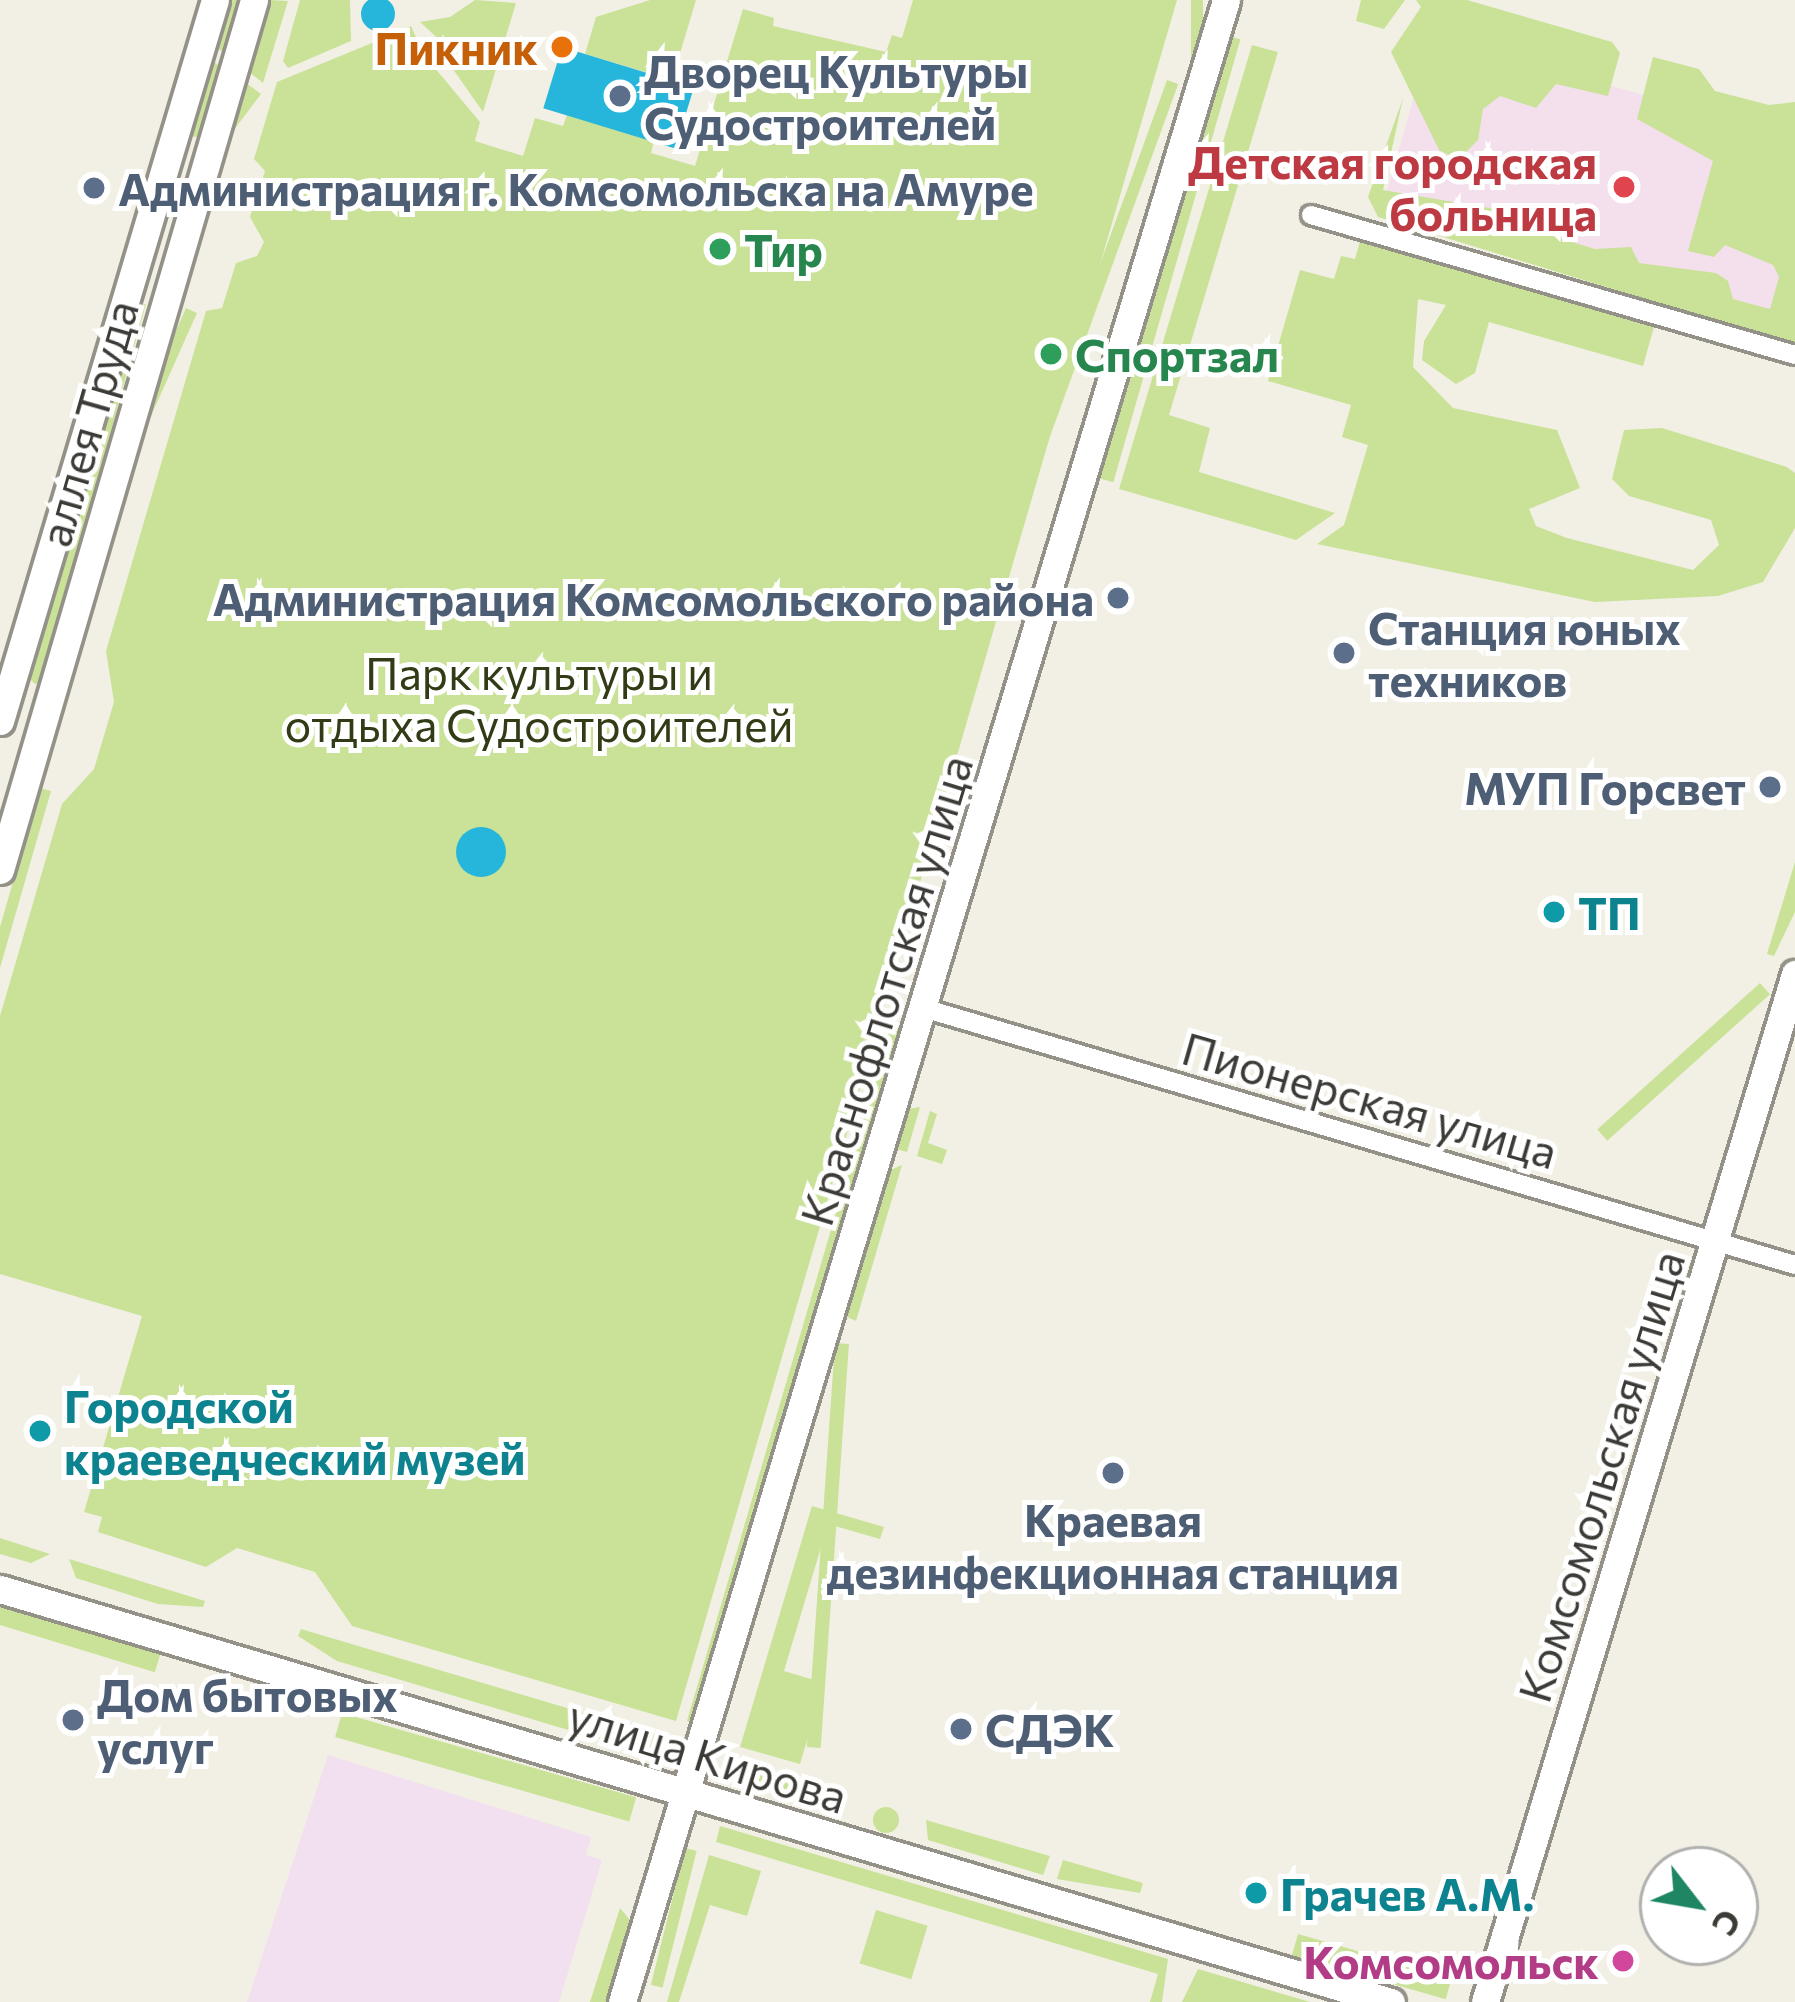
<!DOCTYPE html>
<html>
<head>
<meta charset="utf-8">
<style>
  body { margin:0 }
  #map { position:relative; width:1795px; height:2002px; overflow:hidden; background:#f2f0e5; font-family:Commissioner,sans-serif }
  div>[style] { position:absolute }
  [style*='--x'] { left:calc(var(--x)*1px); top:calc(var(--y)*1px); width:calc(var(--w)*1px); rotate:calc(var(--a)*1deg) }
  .industrial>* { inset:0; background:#f2dff0 }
  .medical>* { inset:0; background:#f4dfed }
  .green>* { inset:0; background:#c9e298; transform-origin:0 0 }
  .round { border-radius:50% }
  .water>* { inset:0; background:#27b6db; transform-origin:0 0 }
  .roads { filter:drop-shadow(3px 0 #949288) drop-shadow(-3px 0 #949288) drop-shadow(0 3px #949288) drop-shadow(0 -3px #949288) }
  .street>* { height:18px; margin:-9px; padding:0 9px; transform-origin:9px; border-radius:9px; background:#fff }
  .secondary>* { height:27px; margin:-13.5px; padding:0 13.5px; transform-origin:13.5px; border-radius:13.5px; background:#fff }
  .dots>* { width:33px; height:33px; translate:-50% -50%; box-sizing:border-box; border:6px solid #fff; border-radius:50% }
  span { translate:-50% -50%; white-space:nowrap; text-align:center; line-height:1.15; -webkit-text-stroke:10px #fff; paint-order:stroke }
  .food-label { font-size:45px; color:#c56008; font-weight:700 }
  .right { translate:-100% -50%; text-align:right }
  .service-label { font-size:45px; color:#4e5e75; font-weight:700 }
  .left { translate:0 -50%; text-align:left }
  .health-label { font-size:45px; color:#be3a42; font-weight:700 }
  .leisure-label { font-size:45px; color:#27864d; font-weight:700 }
  .street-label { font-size:45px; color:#3c3b37 }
  .park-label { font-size:45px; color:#313c16 }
  .culture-label { font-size:45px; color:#0d838f; font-weight:700 }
  .hotel-label { font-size:45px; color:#b23c85; font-weight:700 }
  .north { position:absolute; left:1639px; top:1846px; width:120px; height:120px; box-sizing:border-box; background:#fff; border:3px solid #b1b1af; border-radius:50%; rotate:121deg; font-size:33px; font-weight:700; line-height:48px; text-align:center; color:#3c3b37 }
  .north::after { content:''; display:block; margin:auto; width:42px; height:54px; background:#1e8662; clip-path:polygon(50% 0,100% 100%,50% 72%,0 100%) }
</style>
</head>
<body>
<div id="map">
  <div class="industrial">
    <i style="clip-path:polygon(328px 1755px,591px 1837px,586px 1855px,602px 1860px,559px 2002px,247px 2002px)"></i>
  </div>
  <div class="medical">
    <i style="clip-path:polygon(1432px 35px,1795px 138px,1795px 231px,1770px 310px,1384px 200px)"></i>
  </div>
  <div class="green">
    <i style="clip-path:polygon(225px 0,244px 0,228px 56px,212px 44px)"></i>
    <i style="clip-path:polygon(270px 0,288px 1px,263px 83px,248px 71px)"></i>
    <i style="clip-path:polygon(300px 0,350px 0,351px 41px,288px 68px,283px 61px)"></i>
    <i style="clip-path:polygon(475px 0,516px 3px,483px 112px,443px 55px,444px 44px,420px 22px,450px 17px)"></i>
    <i style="clip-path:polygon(650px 0,696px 0,672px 80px,585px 54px,596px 17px)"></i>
    <i style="clip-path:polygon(913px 0,1177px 0,676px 1721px,352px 1626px,315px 1572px,237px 1548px,206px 1567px,98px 1532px,102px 1517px,84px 1512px,142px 1316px,0 1274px,0 1016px,62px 804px,94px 769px,114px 702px,106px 651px,206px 311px,222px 308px,236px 263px,257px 256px,264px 242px,250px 217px,265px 171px,254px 159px,277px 82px,372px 43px,383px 46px,411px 26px,424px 55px,480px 122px,475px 141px,523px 156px,535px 118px,563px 126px,567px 115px,654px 141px,651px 153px,695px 166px,743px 9px,774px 18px,773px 26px,886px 52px,892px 35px,902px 38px)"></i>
    <i style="left:1191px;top:0;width:12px;height:75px"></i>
    <i style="clip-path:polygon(1361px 0,1405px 0,1384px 29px,1356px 21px)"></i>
    <i style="clip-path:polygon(1416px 0,1467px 0,1612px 42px,1620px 53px,1608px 96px,1556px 84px,1536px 108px,1500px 96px,1483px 109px,1478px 140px,1458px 160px,1439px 150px,1391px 52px,1421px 7px)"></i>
    <i style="left:1226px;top:35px;width:15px;height:461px;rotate:16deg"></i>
    <i style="clip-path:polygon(1252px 45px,1278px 52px,1169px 415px,1210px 428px,1199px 472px,1335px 513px,1296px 540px,1119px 489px)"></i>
    <i style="clip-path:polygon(208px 57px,223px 69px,202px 136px,194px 137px,187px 129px)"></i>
    <i style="clip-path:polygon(1653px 57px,1699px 69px,1715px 91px,1769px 105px,1795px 102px,1795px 345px,1378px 217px,1368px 197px,1403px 98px,1383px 190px,1495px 209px,1526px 228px,1595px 249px,1631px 247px,1639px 263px,1716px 273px,1728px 281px,1733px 299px,1770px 309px,1779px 277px,1773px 265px,1725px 245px,1714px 257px,1688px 251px,1713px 161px,1637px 119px)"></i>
    <i style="left:1167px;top:80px;width:12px;height:895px;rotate:20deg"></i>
    <i style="left:245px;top:82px;width:20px;height:87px;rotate:37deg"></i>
    <i style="clip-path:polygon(1360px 241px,1654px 327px,1643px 366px,1489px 322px,1475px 373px,1456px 384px,1422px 360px,1424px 341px,1446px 305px,1418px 299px,1413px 367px,1453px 408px,1557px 430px,1580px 488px,1529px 509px,1536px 526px,1567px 538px,1693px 570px,1719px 545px,1711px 520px,1629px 496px,1612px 479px,1624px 430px,1662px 428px,1787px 467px,1795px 473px,1795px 528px,1763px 582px,1718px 596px,1595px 602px,1317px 544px,1344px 525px,1368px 445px,1342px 437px,1351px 405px,1268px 381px,1300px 270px,1334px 279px,1341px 256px,1355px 259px)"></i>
    <i style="clip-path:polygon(146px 304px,41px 683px,35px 684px,26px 675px,134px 306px)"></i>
    <i style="left:186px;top:308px;width:12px;height:375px;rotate:24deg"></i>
    <i style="clip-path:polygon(40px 788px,51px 791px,0 968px,0 927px)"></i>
    <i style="clip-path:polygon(1795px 862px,1795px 912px,1774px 956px,1767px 954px)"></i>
    <i style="left:1760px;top:983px;width:15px;height:219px;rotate:48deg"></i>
    <i style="clip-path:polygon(891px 1025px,903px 1028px,701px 1725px,687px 1721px)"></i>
    <i style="clip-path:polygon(920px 1107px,907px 1152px,896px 1149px,902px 1110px)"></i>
    <i style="clip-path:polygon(930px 1111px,937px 1114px,928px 1143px,947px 1150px,942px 1164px,917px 1156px)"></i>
    <i style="clip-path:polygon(902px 1165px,856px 1321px,843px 1315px,884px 1173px)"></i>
    <i style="left:835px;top:1343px;width:14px;height:405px;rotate:4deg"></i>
    <i style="clip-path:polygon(812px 1506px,884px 1527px,880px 1539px,828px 1524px,784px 1671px,824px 1683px,800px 1764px,740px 1747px)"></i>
    <i style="clip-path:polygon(0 1538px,50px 1554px,31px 1563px,0 1554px)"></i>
    <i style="clip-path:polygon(69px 1559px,205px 1601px,203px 1607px,158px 1604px,76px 1578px)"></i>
    <i style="left:0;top:1604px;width:168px;height:20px;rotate:17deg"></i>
    <i style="clip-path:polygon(301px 1629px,655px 1734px,649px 1754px,337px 1661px,298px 1636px)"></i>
    <i style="left:342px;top:1713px;width:306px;height:25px;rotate:16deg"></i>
    <i style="left:742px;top:1763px;width:103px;height:19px;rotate:18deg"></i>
    <i class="round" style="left:873px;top:1807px;width:26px;height:26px"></i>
    <i style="clip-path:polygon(926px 1820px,1050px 1856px,1043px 1875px,928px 1840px)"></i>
    <i style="clip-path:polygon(720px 1826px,1168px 1959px,1162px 2002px,1150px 2002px,1158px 1974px,716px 1842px)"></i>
    <i style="left:685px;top:1848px;width:12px;height:141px;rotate:14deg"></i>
    <i style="clip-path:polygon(709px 1855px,761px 1871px,747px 1916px,710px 1905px,679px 2002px,667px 2002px)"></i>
    <i style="clip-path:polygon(1063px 1860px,1143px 1883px,1140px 1893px,1057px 1879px)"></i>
    <i style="clip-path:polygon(620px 1908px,630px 1920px,607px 2002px,590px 2002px)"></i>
    <i style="left:876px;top:1910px;width:54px;height:56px;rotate:17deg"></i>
    <i style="left:1298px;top:1934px;width:160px;height:22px;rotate:16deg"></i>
    <i style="clip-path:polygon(1198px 1969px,1310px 2002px,1182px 2002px)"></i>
  </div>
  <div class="water">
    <i class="round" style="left:361px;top:-3px;width:34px;height:34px"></i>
    <i style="left:562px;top:47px;width:138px;height:64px;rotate:17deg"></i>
    <i class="round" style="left:456px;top:827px;width:50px;height:50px"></i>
  </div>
  <div class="roads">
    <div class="street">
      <i style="--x:1311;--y:215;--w:504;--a:16.13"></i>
      <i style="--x:923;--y:1008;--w:909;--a:16.42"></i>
    </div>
    <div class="secondary">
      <i style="--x:0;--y:721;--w:752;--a:-73.4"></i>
      <i style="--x:0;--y:870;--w:906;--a:-73.72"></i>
      <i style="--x:0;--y:1589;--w:1451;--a:16.54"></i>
      <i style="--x:622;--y:2002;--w:2091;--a:-73.21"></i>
      <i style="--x:1485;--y:2002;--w:1074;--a:-73.22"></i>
    </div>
  </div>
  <div class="dots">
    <i style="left:562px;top:47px;background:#e8710a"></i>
    <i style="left:620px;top:96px;background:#5c6f8a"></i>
    <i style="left:1624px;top:187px;background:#e0444e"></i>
    <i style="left:94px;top:188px;background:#5c6f8a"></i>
    <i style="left:720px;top:249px;background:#2e9e5b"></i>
    <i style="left:1051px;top:354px;background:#2e9e5b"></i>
    <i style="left:1118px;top:598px;background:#5c6f8a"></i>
    <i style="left:1344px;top:653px;background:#5c6f8a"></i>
    <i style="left:1770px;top:787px;background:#5c6f8a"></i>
    <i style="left:1554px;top:912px;background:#0f9aa8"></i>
    <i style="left:40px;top:1431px;background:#0f9aa8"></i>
    <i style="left:1113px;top:1473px;background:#5c6f8a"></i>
    <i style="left:73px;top:1720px;background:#5c6f8a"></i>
    <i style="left:961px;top:1729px;background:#5c6f8a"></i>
    <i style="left:1256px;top:1893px;background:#0f9aa8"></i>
    <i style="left:1623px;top:1961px;background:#d1479c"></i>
  </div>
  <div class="food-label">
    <span class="right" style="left:538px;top:47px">Пикник</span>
  </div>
  <div class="service-label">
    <span class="left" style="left:644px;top:96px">Дворец Культуры<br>Судостроителей</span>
    <span class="left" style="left:118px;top:188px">Администрация г. Комсомольска на Амуре</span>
    <span class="right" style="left:1094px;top:598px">Администрация Комсомольского района</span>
    <span class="left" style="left:1368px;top:653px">Станция юных<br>техников</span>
    <span class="right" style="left:1746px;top:787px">МУП Горсвет</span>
    <span style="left:1113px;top:1545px">Краевая<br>дезинфекционная станция</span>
    <span class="left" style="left:97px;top:1720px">Дом бытовых<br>услуг</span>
    <span class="left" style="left:985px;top:1729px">СДЭК</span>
  </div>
  <div class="health-label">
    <span class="right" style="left:1597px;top:187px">Детская городская<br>больница</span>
  </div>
  <div class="leisure-label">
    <span class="left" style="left:744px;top:249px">Тир</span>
    <span class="left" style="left:1075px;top:354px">Спортзал</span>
  </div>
  <div class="street-label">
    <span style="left:87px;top:423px;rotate:-74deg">аллея Труда</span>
    <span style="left:885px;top:990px;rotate:-73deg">Краснофлотская улица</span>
    <span style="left:1370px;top:1099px;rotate:16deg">Пионерская улица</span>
    <span style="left:1600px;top:1476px;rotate:-73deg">Комсомольская улица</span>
    <span style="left:708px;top:1755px;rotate:17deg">улица Кирова</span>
  </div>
  <div class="park-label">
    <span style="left:539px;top:698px">Парк культуры и<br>отдыха Судостроителей</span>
  </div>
  <div class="culture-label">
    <span class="left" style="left:1578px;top:912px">ТП</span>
    <span class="left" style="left:64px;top:1431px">Городской<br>краеведческий музей</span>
    <span class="left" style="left:1280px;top:1893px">Грачев А.М.</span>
  </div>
  <div class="hotel-label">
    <span class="right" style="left:1599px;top:1961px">Комсомольск</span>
  </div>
  <div class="north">С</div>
</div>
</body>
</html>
